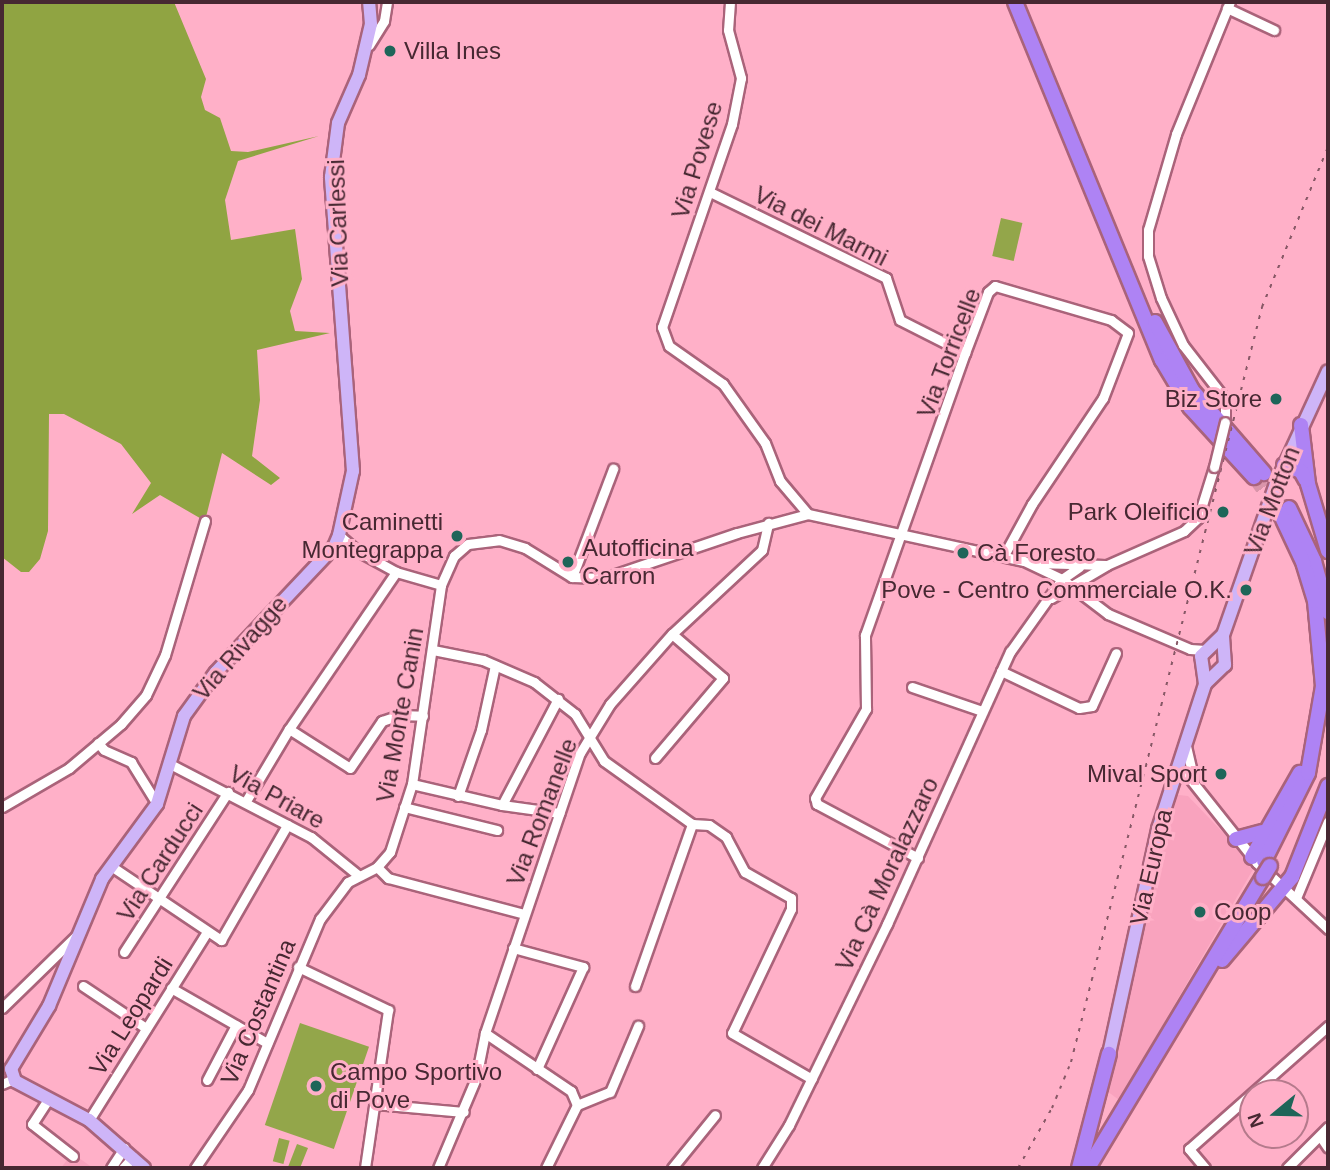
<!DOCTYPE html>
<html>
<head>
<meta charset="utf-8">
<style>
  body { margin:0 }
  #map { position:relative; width:1330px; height:1170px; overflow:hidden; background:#ffb0c8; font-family:Helvetica,sans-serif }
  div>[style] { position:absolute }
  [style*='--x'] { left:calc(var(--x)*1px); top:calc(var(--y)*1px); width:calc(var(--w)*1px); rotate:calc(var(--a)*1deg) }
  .built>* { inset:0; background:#f9a3be }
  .green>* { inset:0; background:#93a64a; transform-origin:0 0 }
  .forest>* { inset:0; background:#90a442 }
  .highway-tunnel>* { height:14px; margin-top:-7px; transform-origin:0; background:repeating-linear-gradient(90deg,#da95aa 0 14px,transparent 0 21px) }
  .roads { filter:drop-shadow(2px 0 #aa637a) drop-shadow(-2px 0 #aa637a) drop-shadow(0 2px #aa637a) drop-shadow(0 -2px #aa637a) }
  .minor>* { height:9px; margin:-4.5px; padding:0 4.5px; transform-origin:4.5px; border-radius:4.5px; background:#fff }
  .major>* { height:12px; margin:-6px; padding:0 6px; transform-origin:6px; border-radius:6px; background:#ceb5f8 }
  .highway>* { height:14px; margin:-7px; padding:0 7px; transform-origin:7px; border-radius:7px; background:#ae83f4 }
  .rail>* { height:2px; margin-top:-1px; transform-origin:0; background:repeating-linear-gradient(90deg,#875866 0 3.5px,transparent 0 10.5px) }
  .bridges { filter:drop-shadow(2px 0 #aa637a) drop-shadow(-2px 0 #aa637a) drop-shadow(0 2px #aa637a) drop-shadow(0 -2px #aa637a) }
  .minor-bridge>* { height:9px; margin:-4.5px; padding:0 4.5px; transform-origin:4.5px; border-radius:4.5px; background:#fff }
  .highway-bridge>* { height:14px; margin:-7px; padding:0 7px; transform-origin:7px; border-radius:7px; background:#ae83f4 }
  .dots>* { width:19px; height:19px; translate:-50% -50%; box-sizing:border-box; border:4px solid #ffb0c8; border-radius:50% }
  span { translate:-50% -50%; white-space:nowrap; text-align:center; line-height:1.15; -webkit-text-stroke:6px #ffb0c8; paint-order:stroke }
  .poi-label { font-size:24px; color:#472832 }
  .left { translate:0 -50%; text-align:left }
  .right { translate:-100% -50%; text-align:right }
  .street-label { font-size:24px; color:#472832 }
  .frame { position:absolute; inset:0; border:4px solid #472832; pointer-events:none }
  .north { position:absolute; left:1239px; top:1079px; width:70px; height:70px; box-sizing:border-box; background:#ffb0c8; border:2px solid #b57a8c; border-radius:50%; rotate:251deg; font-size:19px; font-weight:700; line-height:28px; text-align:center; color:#472832 }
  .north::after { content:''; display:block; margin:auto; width:24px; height:32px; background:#1e6559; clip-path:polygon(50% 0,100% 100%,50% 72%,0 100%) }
</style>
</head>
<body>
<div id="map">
  <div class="built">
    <i style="clip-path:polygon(1179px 795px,1188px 796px,1255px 866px,1119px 1100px,1107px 1091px,1150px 885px,1172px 798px)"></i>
    <i style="clip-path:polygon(72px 1153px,93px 1168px,61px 1168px)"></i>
  </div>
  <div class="green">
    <i style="left:1001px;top:218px;width:22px;height:39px;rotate:13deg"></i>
    <i style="left:300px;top:1023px;width:73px;height:108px;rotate:19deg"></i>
    <i style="left:279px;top:1138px;width:11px;height:24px;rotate:15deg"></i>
    <i style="clip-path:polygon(297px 1144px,308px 1148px,300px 1168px,292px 1168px,288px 1167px)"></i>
  </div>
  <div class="forest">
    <i style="clip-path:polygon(2px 2px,174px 2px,206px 79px,201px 97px,205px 110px,220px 118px,231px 151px,248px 152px,319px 136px,238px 161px,225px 200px,231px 240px,295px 229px,302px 279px,290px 311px,295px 331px,330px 333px,257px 350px,260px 400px,252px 456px,280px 478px,271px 485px,222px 453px,205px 521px,160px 495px,132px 514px,151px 483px,121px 444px,64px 414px,49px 414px,48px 531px,40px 559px,29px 572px,21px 572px,2px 557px)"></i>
  </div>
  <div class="highway-tunnel">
    <i style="--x:1254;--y:477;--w:44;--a:54.2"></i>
  </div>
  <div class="roads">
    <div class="minor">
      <i style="--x:730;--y:2;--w:28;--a:94"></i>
      <i style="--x:728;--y:30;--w:50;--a:74.8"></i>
      <i style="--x:741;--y:78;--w:47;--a:101.1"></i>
      <i style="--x:732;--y:124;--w:215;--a:109"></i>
      <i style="--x:662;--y:327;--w:20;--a:70"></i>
      <i style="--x:669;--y:346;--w:66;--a:35.1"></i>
      <i style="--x:723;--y:384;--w:72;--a:54.6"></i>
      <i style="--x:765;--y:443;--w:41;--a:68.5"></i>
      <i style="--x:780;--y:481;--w:43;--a:49.7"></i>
      <i style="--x:1227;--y:8;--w:52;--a:25.1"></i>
      <i style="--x:369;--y:45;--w:28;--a:-58"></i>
      <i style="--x:384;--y:21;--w:19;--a:-81"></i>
      <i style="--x:710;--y:192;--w:196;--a:26"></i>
      <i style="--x:886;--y:278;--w:44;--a:71.6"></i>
      <i style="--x:900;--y:320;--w:73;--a:26.9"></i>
      <i style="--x:1225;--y:422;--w:23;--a:-90"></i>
      <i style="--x:1225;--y:399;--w:68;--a:-127.9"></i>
      <i style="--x:1183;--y:345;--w:52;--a:-115.1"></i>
      <i style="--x:1161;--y:298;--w:44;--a:-107.2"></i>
      <i style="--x:1148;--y:256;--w:26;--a:-90"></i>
      <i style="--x:1148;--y:230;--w:100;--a:-73.7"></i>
      <i style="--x:1176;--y:134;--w:143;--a:-67.8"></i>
      <i style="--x:334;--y:547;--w:22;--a:8"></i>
      <i style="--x:356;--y:550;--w:23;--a:-139"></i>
      <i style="--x:356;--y:550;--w:46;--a:28.8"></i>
      <i style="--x:396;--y:572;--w:47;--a:16.1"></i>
      <i style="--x:1035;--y:563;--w:70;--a:1.6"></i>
      <i style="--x:572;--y:577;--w:116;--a:-69.2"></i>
      <i style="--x:1051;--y:598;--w:65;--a:-30.5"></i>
      <i style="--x:1107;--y:565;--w:84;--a:-23.8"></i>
      <i style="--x:1184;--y:531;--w:19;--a:-43"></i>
      <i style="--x:1198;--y:518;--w:53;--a:-72.6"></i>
      <i style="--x:433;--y:650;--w:51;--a:11.3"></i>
      <i style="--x:483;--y:660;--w:56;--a:23.3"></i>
      <i style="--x:534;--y:682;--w:52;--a:38"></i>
      <i style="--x:575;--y:714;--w:55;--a:58.3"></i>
      <i style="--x:604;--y:761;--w:108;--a:35.6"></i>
      <i style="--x:1001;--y:671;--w:86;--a:25.4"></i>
      <i style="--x:1079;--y:708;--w:13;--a:-9"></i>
      <i style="--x:1092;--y:706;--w:58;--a:-65.6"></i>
      <i style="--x:912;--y:687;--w:74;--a:18.9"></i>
      <i style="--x:289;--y:729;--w:72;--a:32.6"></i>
      <i style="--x:350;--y:768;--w:57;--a:-55.8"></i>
      <i style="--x:382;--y:721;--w:18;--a:-19"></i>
      <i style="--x:399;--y:715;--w:24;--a:2"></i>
      <i style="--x:98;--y:743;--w:9;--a:49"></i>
      <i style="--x:104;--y:750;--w:30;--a:24"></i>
      <i style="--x:131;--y:762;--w:49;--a:58.2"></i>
      <i style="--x:1186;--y:746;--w:35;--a:77"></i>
      <i style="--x:655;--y:758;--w:105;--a:-49.6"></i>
      <i style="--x:723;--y:678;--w:67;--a:-139.2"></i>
      <i style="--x:170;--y:764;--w:159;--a:27.4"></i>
      <i style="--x:311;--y:837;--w:60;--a:39"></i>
      <i style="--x:1176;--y:768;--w:13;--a:32"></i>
      <i style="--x:1187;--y:775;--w:112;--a:51.5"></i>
      <i style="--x:1257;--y:863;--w:97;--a:42.9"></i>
      <i style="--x:412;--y:784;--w:92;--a:13.1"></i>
      <i style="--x:502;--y:805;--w:58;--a:8"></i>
      <i style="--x:458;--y:796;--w:70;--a:-70.8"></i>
      <i style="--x:481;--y:730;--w:66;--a:-77.8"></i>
      <i style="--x:246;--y:801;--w:84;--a:-59.2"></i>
      <i style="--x:289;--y:729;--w:190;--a:-55.7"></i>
      <i style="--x:502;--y:805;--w:120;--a:-62.2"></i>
      <i style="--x:2;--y:807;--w:78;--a:-30.2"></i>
      <i style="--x:69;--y:768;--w:68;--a:-40.2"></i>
      <i style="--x:121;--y:724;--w:38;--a:-49"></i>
      <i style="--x:146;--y:695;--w:44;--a:-64.6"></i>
      <i style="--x:165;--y:655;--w:140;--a:-73.4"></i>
      <i style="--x:404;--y:807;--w:96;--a:13.9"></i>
      <i style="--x:692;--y:824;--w:17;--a:3"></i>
      <i style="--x:709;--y:825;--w:21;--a:35"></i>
      <i style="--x:726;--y:837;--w:40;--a:62"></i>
      <i style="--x:745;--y:872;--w:53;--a:29.5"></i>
      <i style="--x:791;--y:898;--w:11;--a:90"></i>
      <i style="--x:791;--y:909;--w:137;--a:115.4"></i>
      <i style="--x:732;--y:1033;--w:92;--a:29.9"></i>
      <i style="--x:918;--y:858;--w:115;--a:-151.9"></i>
      <i style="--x:817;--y:804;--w:6;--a:-108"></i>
      <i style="--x:815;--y:798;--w:103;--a:-60.2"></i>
      <i style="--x:866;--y:709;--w:74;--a:-90.8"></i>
      <i style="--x:865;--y:635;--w:299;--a:-70.5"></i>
      <i style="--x:965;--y:353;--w:65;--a:-69.3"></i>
      <i style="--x:988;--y:292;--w:9;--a:-41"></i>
      <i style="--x:995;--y:286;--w:121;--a:16.3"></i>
      <i style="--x:1111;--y:320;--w:21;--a:37"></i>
      <i style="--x:1128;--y:333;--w:70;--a:111"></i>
      <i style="--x:1103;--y:398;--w:128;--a:123.8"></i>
      <i style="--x:1032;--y:504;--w:60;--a:118.7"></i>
      <i style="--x:111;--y:866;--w:133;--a:33.9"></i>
      <i style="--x:221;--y:940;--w:133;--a:-60.1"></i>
      <i style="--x:377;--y:867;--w:16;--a:45"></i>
      <i style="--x:388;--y:878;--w:141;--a:14.8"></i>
      <i style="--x:1296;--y:898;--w:83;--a:-67.4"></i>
      <i style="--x:513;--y:948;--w:73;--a:15.2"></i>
      <i style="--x:583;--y:967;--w:112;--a:114.3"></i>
      <i style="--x:124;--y:952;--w:191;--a:-57"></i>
      <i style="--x:298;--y:967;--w:100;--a:25.5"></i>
      <i style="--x:388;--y:1010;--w:160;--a:98.3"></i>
      <i style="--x:83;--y:986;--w:76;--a:33.7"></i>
      <i style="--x:635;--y:986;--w:172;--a:-70.6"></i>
      <i style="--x:171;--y:988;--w:111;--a:29.8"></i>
      <i style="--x:2;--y:1008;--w:106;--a:-44.2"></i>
      <i style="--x:485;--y:1033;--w:104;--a:34"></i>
      <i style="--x:571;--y:1091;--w:15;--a:67"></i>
      <i style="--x:577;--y:1105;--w:70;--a:116.2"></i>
      <i style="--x:207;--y:1080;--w:62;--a:-62.2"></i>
      <i style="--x:2;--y:1084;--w:12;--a:-24"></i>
      <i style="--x:49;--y:1098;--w:31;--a:123"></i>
      <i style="--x:32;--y:1124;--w:52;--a:38"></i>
      <i style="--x:375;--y:1104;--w:89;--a:5.1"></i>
      <i style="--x:577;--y:1105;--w:35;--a:-22"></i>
      <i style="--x:610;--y:1092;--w:72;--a:-67"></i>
      <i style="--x:89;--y:1120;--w:222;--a:-57.9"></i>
      <i style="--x:1320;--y:1136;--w:14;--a:56"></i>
      <i style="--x:111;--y:1168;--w:24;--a:-57"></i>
      <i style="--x:123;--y:1168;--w:15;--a:-48"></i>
      <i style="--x:195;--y:1168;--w:94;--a:-55.8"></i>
      <i style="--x:248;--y:1090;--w:186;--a:-67.2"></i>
      <i style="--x:320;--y:919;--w:46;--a:-52.9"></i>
      <i style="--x:348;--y:882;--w:33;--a:-27"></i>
      <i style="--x:377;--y:867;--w:20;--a:-49"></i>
      <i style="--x:390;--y:852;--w:71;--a:-72.1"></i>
      <i style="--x:412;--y:784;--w:201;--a:-81.7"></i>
      <i style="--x:441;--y:585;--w:32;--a:-66"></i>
      <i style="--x:454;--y:556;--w:18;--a:-41"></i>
      <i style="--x:468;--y:544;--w:31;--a:-7"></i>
      <i style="--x:499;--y:540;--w:27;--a:17"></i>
      <i style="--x:525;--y:548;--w:55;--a:31.7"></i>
      <i style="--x:572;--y:577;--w:32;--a:2"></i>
      <i style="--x:604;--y:578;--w:140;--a:-18.7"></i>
      <i style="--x:737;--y:533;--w:73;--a:-15"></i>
      <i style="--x:808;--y:514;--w:221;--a:12.3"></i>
      <i style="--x:1024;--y:561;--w:42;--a:25.3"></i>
      <i style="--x:1062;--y:579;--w:58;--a:37.3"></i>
      <i style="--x:1108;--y:614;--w:89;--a:23.1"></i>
      <i style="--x:1190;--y:649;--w:15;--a:4"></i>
      <i style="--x:438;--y:1168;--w:98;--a:-67.1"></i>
      <i style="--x:476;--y:1078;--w:46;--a:-78.7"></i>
      <i style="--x:485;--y:1033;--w:296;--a:-71.3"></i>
      <i style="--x:580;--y:753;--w:57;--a:-58.5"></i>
      <i style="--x:610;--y:704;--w:94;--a:-48.5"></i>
      <i style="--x:672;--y:634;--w:123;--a:-43"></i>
      <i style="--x:762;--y:550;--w:28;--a:-77"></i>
      <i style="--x:672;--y:1168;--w:68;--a:-50.9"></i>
      <i style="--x:762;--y:1168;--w:51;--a:-57.9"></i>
      <i style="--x:789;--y:1125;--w:224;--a:-64"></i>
      <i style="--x:887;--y:924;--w:299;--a:-65.7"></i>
      <i style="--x:1010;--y:652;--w:90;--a:-54.5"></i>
      <i style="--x:1062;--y:579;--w:21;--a:-35"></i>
      <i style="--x:1205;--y:1168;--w:25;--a:-130"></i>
      <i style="--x:1189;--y:1149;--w:186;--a:-41.5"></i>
      <i style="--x:1287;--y:1168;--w:58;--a:-45"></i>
    </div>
    <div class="major">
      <i style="--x:1205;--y:684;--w:28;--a:-44"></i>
      <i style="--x:1225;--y:665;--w:30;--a:-94"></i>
      <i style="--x:1109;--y:1054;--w:230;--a:-77.7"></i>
      <i style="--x:1158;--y:829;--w:152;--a:-72"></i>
      <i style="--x:1205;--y:684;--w:28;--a:-98"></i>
      <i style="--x:1201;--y:656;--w:30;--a:-44"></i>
      <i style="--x:1223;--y:635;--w:160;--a:-70.7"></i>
      <i style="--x:1276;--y:484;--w:124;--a:-65.3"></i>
      <i style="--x:144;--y:1168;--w:73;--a:-138.9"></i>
      <i style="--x:89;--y:1120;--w:84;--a:-152.2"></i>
      <i style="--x:15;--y:1081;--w:13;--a:-108"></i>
      <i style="--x:11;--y:1069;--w:74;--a:-58.9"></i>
      <i style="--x:49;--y:1006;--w:138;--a:-67.3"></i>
      <i style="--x:102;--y:879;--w:93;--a:-53.7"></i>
      <i style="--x:157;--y:804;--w:92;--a:-72.9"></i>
      <i style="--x:184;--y:716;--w:54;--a:-54"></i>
      <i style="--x:216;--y:672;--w:172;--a:-46.7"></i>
      <i style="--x:334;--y:547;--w:13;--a:-67"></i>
      <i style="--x:339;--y:535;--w:66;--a:-77.7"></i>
      <i style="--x:353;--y:471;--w:295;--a:-94.3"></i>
      <i style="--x:331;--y:177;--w:54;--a:-82.6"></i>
      <i style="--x:338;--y:123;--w:52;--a:-66.4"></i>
      <i style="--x:359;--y:75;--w:52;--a:-76.8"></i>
      <i style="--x:371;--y:24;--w:22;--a:-95"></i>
    </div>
    <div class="highway">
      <i style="--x:1015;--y:2;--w:387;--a:67.7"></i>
      <i style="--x:1162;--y:360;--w:55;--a:59.2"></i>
      <i style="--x:1190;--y:407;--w:95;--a:47.6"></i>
      <i style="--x:1155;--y:322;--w:77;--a:61.4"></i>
      <i style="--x:1192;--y:390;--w:110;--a:49.1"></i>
      <i style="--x:1301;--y:425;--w:59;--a:83.2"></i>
      <i style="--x:1308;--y:484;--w:70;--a:73.4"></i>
      <i style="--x:1284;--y:465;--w:18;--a:19"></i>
      <i style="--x:1301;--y:471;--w:10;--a:61"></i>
      <i style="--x:1289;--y:508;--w:59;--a:64.7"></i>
      <i style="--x:1314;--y:561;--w:53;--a:74.6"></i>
      <i style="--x:1236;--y:839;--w:27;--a:-15"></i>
      <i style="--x:1252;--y:857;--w:97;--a:-60.3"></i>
      <i style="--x:1264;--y:861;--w:98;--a:-63.4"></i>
      <i style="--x:1308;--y:773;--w:88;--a:-80.2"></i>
      <i style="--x:1323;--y:686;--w:85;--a:-95.4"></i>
      <i style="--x:1315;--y:601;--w:39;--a:-107"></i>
      <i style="--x:1304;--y:564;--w:56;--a:-115.2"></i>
      <i style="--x:1222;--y:960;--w:109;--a:-49.9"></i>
      <i style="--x:1292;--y:877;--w:98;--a:-68.4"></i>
      <i style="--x:1079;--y:1168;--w:118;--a:-75.3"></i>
      <i style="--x:1088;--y:1168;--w:340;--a:-59"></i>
    </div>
  </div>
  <div class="rail">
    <i style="--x:1018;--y:1168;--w:69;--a:-60.5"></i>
    <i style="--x:1052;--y:1108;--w:50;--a:-67.6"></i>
    <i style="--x:1071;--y:1062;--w:779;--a:-75.8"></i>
    <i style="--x:1262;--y:307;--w:173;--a:-67.6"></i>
  </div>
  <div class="bridges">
    <div class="minor-bridge">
      <i style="--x:1214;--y:467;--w:46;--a:-76.3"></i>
    </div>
    <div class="highway-bridge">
      <i style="--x:1263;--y:877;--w:13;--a:-58"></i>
    </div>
  </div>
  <div class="dots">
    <i style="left:390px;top:51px;background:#1e6559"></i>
    <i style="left:1276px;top:399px;background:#1e6559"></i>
    <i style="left:1223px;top:512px;background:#1e6559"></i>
    <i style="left:457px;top:536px;background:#1e6559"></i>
    <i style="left:963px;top:553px;background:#1e6559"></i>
    <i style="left:568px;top:562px;background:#1e6559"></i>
    <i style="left:1246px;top:590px;background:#1e6559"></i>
    <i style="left:1221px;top:774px;background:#1e6559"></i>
    <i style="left:1200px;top:912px;background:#1e6559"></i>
    <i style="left:316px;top:1086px;background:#1e6559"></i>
  </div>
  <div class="poi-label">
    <span class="left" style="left:404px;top:51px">Villa Ines</span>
    <span class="right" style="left:1262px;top:399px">Biz Store</span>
    <span class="right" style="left:1209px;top:512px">Park Oleificio</span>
    <span class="right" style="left:443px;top:536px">Caminetti<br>Montegrappa</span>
    <span class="left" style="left:582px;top:562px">Autofficina<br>Carron</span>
    <span class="left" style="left:977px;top:553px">Cà Foresto</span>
    <span class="right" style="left:1232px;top:590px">Pove - Centro Commerciale O.K.</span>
    <span class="right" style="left:1207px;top:774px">Mival Sport</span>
    <span class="left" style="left:1214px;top:912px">Coop</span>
    <span class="left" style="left:330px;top:1086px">Campo Sportivo<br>di Pove</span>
  </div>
  <div class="street-label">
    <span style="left:697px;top:160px;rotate:-73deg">Via Povese</span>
    <span style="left:338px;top:223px;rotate:-92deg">Via Carlessi</span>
    <span style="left:821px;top:226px;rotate:27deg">Via dei Marmi</span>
    <span style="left:949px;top:353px;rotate:-69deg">Via Torricelle</span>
    <span style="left:1272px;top:501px;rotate:-69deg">Via Motton</span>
    <span style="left:240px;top:648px;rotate:-49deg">Via Rivagge</span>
    <span style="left:400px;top:715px;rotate:-80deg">Via Monte Canin</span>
    <span style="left:277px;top:797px;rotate:29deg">Via Priare</span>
    <span style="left:542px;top:812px;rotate:-69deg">Via Romanelle</span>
    <span style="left:160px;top:862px;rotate:-57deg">Via Carducci</span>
    <span style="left:1151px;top:867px;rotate:-77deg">Via Europa</span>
    <span style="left:887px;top:874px;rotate:-65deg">Via Cà Moralazzaro</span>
    <span style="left:258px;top:1012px;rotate:-67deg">Via Costantina</span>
    <span style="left:131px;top:1016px;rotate:-58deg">Via Leopardi</span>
  </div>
  <div class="frame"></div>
  <div class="north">N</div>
</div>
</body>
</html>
